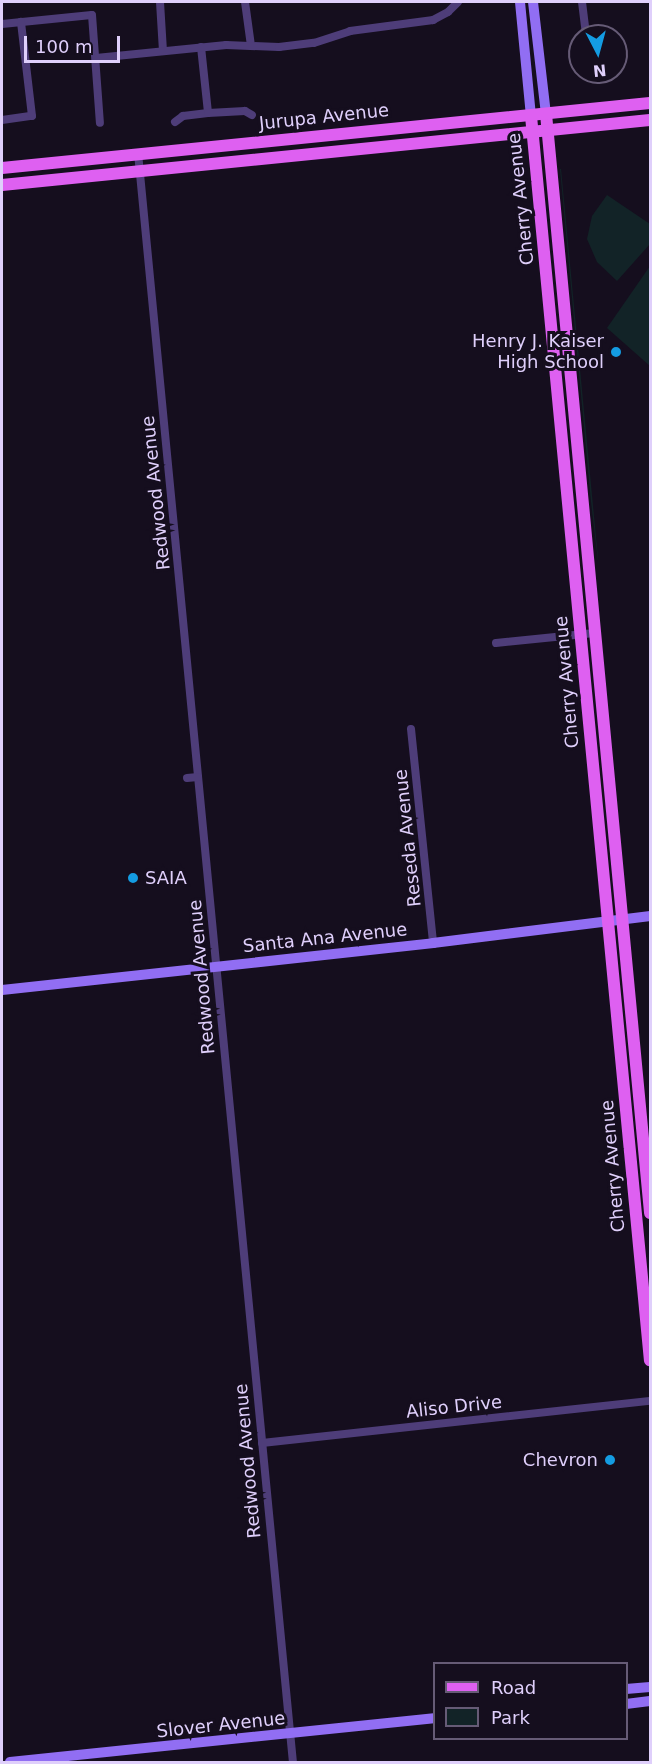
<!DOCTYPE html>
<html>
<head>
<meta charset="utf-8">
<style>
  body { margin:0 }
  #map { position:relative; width:652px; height:1764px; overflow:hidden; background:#150e1e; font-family:"DejaVu Sans",sans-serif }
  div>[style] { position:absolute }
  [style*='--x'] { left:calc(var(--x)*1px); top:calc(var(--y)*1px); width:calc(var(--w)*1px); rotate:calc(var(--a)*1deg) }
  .green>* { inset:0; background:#122327 }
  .street>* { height:8px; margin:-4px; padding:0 4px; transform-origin:4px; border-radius:4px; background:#4e3d79 }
  .secondary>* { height:10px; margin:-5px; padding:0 5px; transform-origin:5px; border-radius:5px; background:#916ef3 }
  .primary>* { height:12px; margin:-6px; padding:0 6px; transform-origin:6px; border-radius:6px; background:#de60f1 }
  .dots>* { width:16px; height:16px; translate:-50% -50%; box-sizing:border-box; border:3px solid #150e1e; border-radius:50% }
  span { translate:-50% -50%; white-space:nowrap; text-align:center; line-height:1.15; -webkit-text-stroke:6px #150e1e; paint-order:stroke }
  .street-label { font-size:18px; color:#dfcffb }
  .poi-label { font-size:18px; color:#dfcffb }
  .right { translate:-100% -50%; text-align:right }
  .left { translate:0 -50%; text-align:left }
  .frame { position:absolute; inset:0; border:3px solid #dfcffb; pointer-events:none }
  .legend { position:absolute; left:433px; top:1662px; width:195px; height:78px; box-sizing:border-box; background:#150e1e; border:2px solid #665b76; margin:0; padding:8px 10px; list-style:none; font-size:18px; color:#dfcffb }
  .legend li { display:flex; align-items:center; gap:12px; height:30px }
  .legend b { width:30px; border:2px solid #665b76 }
  .north { position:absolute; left:568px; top:24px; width:60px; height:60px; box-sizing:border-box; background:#150e1e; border:2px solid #665b76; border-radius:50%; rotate:174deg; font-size:16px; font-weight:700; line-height:24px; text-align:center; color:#dfcffb }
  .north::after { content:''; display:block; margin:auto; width:21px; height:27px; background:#149ce2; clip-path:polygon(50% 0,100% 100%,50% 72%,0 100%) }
  .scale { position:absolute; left:24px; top:36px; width:96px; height:27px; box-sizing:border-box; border:3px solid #dfcffb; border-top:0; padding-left:8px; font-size:18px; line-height:21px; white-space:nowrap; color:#dfcffb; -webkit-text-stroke:4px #150e1e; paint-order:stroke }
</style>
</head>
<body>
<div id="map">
  <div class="green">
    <i style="clip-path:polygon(560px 169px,561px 169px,599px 569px,591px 502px)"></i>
    <i style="clip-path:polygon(607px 195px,650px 224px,650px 244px,617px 281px,597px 262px,587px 239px,592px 216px)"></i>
    <i style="clip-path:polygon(650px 266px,650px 366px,607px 328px)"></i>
  </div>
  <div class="street">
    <i style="--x:160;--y:2;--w:49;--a:86.5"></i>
    <i style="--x:245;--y:2;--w:44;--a:82.2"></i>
    <i style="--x:582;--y:2;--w:34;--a:83"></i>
    <i style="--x:2;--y:24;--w:90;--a:-5.7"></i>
    <i style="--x:92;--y:15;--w:108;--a:85.8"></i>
    <i style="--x:201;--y:47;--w:66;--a:83.9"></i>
    <i style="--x:96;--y:58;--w:131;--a:-5.7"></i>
    <i style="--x:226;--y:45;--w:53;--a:2.2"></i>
    <i style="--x:279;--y:47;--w:35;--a:-7"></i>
    <i style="--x:314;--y:43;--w:38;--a:-18"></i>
    <i style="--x:350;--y:31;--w:84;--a:-7.5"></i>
    <i style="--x:433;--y:20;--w:17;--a:-28"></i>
    <i style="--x:448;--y:12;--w:14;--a:-45"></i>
    <i style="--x:2;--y:120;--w:30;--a:-8"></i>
    <i style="--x:32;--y:116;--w:95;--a:-96.7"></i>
    <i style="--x:175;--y:122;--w:10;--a:-37"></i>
    <i style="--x:183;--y:116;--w:25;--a:-7"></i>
    <i style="--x:208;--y:113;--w:37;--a:-3"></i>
    <i style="--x:245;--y:111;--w:8;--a:30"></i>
    <i style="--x:138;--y:153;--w:1616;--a:84.5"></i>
    <i style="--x:496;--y:643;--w:99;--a:-5.8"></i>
    <i style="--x:411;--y:729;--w:215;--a:84.1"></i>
    <i style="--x:187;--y:778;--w:11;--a:-5"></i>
    <i style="--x:262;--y:1443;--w:390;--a:-6.2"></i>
  </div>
  <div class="secondary">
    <i style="--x:520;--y:2;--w:115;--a:84.5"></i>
    <i style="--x:533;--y:2;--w:113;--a:83.4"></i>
    <i style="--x:2;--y:990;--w:434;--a:-6.2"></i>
    <i style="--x:433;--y:943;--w:219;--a:-7.1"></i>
    <i style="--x:626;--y:1689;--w:24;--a:-5"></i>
    <i style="--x:626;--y:1704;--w:24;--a:-7"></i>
    <i style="--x:10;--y:1762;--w:426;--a:-5.9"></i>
  </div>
  <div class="primary">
    <i style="--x:546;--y:114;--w:1104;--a:84.59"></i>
    <i style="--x:531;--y:116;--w:1250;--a:84.54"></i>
    <i style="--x:2;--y:168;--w:651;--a:-5.73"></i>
    <i style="--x:2;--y:185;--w:651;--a:-5.73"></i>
  </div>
  <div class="dots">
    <i style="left:616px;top:352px;background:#149ce2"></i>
    <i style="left:133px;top:878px;background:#149ce2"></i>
    <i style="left:610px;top:1460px;background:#149ce2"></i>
  </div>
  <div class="street-label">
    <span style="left:324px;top:117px;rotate:-6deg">Jurupa Avenue</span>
    <span style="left:521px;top:199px;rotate:-96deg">Cherry Avenue</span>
    <span style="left:156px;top:493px;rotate:-96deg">Redwood Avenue</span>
    <span style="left:567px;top:682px;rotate:-95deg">Cherry Avenue</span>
    <span style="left:408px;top:838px;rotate:-96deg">Reseda Avenue</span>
    <span style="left:325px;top:938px;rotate:-6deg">Santa Ana Avenue</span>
    <span style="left:202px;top:977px;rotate:-95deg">Redwood Avenue</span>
    <span style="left:613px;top:1166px;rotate:-95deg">Cherry Avenue</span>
    <span style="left:454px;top:1407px;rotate:-6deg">Aliso Drive</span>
    <span style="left:248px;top:1461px;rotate:-95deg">Redwood Avenue</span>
    <span style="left:221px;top:1725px;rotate:-6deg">Slover Avenue</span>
  </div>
  <div class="poi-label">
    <span class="right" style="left:604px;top:352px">Henry J. Kaiser<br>High School</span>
    <span class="left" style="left:145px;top:878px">SAIA</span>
    <span class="right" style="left:598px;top:1460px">Chevron</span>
  </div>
  <div class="frame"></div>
  <ul class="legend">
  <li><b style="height:8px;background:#de60f1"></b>Road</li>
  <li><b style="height:16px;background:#122327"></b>Park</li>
  </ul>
  <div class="north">N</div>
  <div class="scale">100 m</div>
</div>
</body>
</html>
